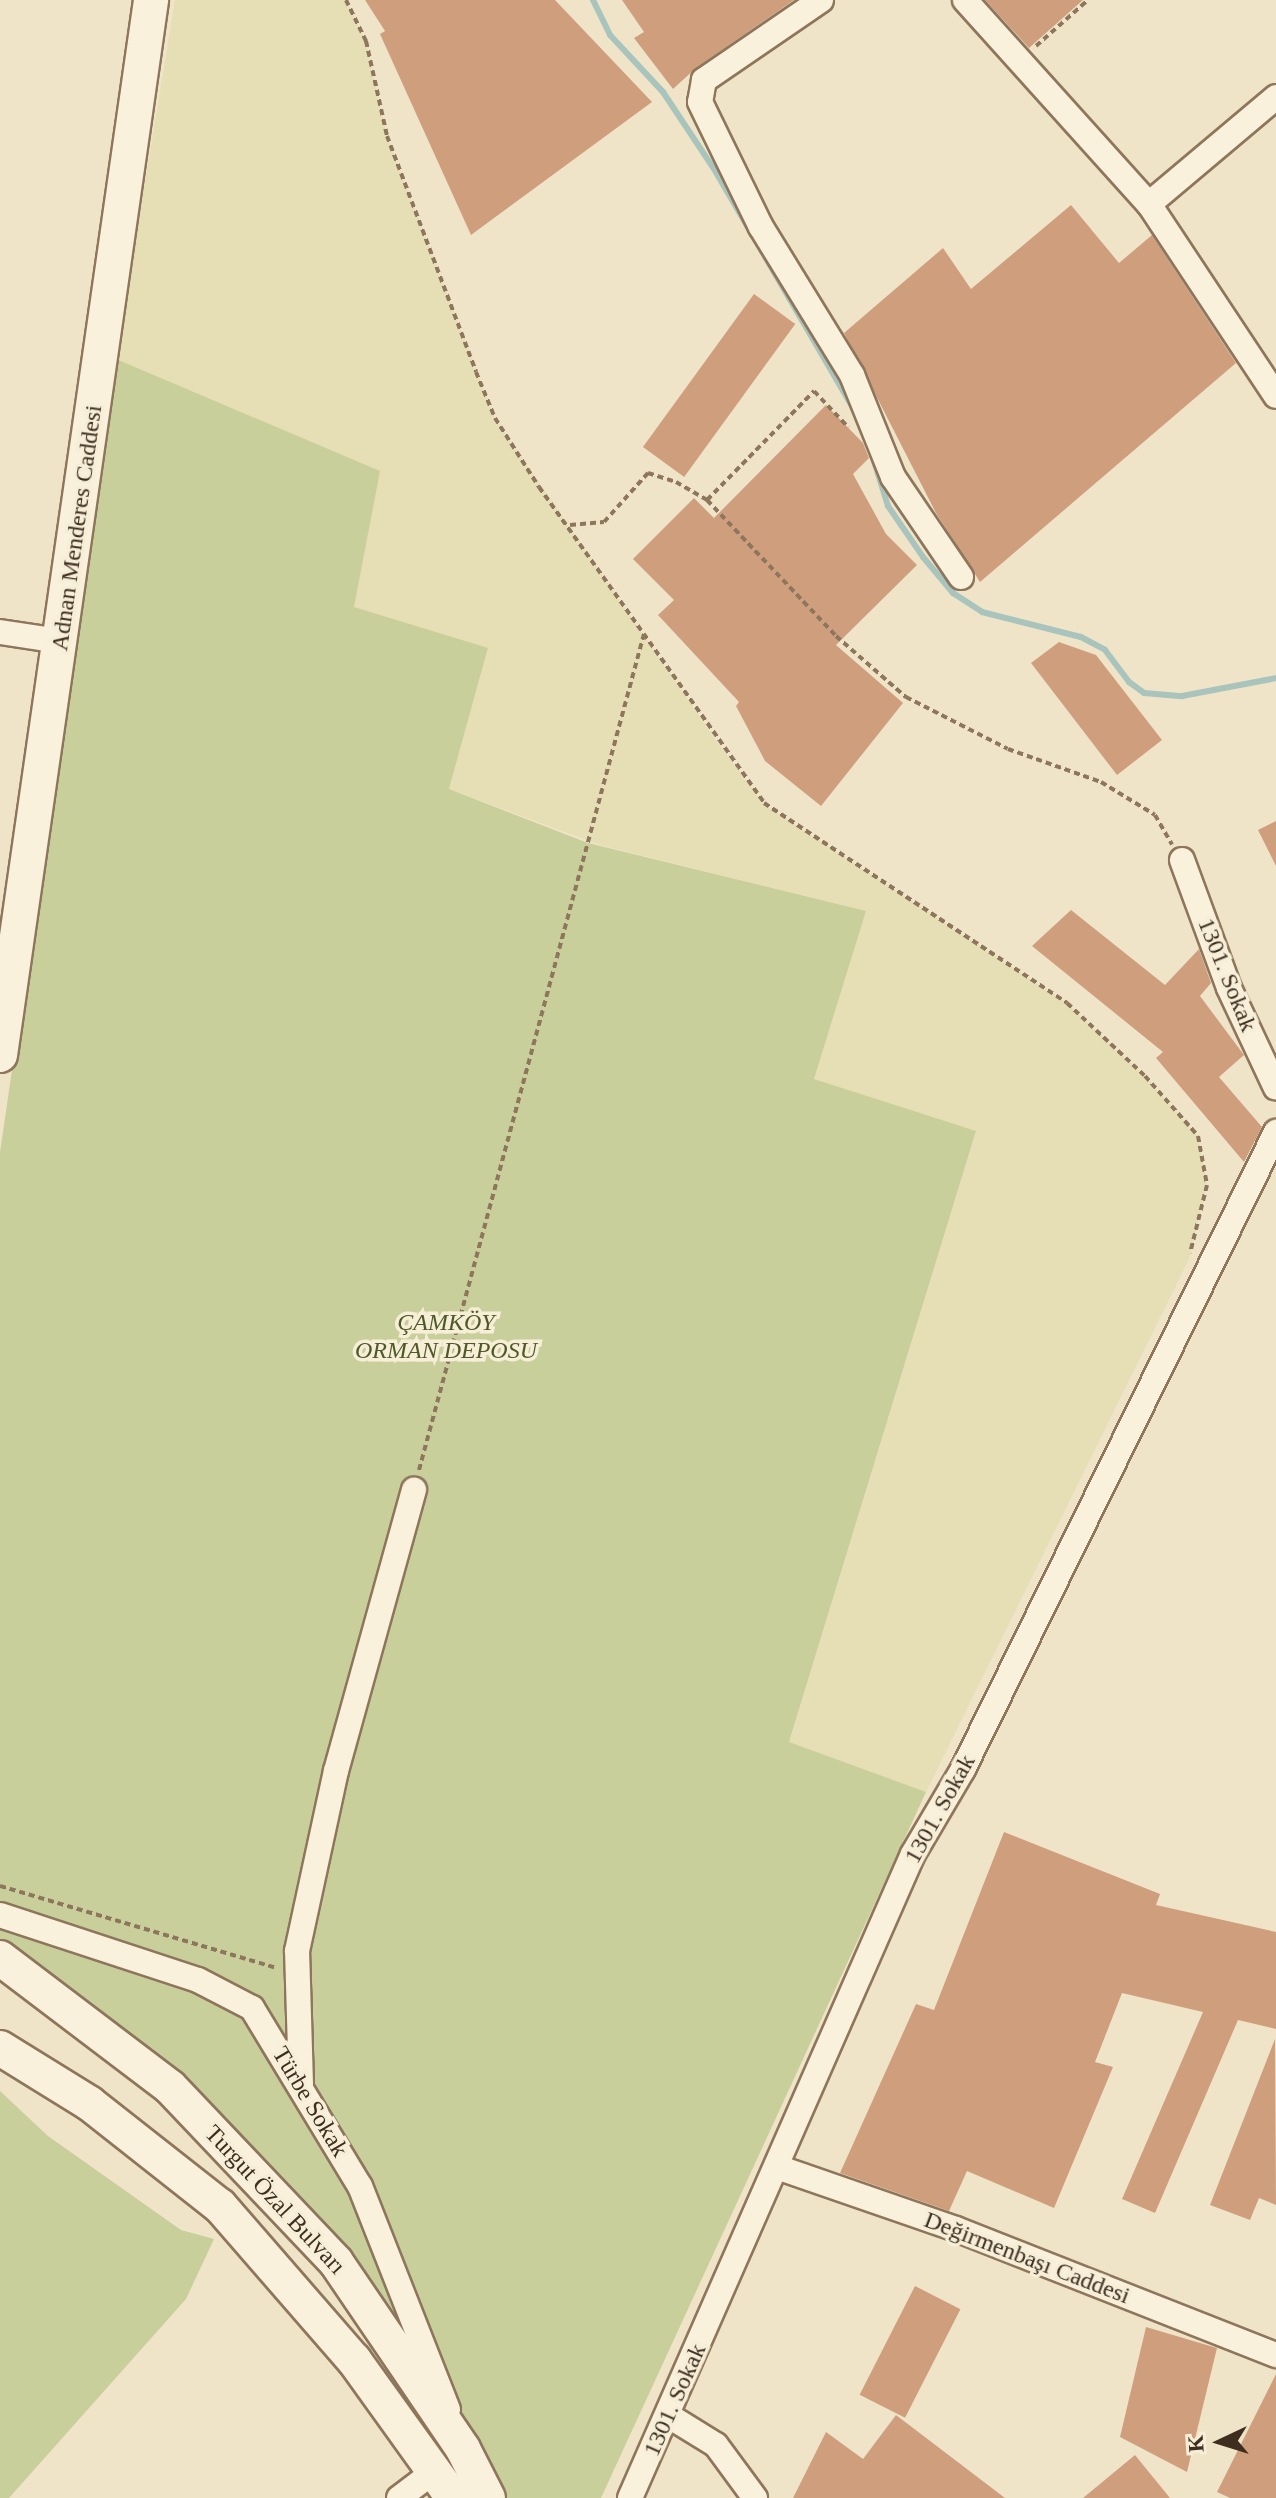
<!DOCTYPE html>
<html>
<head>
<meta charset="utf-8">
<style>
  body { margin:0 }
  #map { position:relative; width:1276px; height:2498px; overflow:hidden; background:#f0e4c8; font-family:"Times New Roman",serif }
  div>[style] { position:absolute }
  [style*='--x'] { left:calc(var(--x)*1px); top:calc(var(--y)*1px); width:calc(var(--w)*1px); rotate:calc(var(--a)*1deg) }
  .farmland>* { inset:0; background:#e6deb5 }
  .green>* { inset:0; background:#c9cf9b }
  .stream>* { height:6px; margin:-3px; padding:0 3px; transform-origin:3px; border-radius:3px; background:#a9c4bc }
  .building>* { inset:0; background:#cf9f7d; transform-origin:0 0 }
  .path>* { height:4px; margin-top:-2px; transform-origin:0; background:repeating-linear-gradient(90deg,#8d765c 0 6px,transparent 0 10px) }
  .roads { filter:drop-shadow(2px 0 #8d765c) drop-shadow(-2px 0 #8d765c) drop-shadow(0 2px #8d765c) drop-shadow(0 -2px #8d765c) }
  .street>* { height:24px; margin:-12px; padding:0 12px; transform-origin:12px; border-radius:12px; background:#faf1dc }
  .secondary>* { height:34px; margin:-17px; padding:0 17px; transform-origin:17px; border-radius:17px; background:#faf1dc }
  span { translate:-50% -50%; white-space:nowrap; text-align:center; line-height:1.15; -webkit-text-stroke:7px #f7eed8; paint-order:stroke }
  .street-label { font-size:24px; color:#3d2e20 }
  .park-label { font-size:24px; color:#4d5a26; font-style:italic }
  .north { position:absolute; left:1180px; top:2402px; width:80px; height:80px; -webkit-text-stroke:6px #f7eed8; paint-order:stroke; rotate:266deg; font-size:22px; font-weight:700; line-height:32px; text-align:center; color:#3d2e20 }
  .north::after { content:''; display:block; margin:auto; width:28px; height:36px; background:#3d2e20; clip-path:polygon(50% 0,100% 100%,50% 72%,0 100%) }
</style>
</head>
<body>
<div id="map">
  <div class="farmland">
    <i style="clip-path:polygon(175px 0,346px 0,366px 41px,387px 136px,495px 418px,717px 742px,764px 804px,1067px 1003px,1145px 1076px,1198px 1136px,1207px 1185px,1189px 1259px,926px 1792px,789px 1743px,976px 1132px,814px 1079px,866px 911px,600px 845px,449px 789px,488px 649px,353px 607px,116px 359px)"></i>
  </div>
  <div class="green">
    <i style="clip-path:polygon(116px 359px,380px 471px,354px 607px,488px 648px,449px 789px,588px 843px,866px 911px,814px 1079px,976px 1131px,789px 1742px,926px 1792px,601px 2498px,496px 2498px,233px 2134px,0 1965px,0 1152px)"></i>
    <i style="clip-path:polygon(0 2091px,48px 2136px,181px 2230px,214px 2239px,186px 2299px,9px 2498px,0 2498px)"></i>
  </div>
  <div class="stream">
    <i style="--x:593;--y:0;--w:39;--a:64"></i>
    <i style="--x:610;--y:35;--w:78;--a:47.1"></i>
    <i style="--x:663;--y:92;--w:92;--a:56.5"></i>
    <i style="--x:714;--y:169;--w:279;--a:59.8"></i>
    <i style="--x:874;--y:461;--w:47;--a:72.7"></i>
    <i style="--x:888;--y:506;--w:62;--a:55.5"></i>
    <i style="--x:923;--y:557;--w:47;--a:50.2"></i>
    <i style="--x:953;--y:593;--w:35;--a:33"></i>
    <i style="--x:982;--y:612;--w:102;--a:14.2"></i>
    <i style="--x:1081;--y:637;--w:27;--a:28"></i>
    <i style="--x:1105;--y:650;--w:40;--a:53"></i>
    <i style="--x:1129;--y:682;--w:19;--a:36"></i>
    <i style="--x:1144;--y:693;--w:38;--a:5"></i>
    <i style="--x:1182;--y:696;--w:96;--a:-10.8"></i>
  </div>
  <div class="building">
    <i style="clip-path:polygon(365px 0,555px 0,652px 102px,471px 235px,380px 34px,385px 31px)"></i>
    <i style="clip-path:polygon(622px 0,794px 0,696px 68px,673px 89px,634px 38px,644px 32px)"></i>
    <i style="clip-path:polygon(985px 0,1083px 0,1029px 48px)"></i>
    <i style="clip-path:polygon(1071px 205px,1119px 263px,1152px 235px,1236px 363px,980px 582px,936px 513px,844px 333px,943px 248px,971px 289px)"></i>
    <i style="left:754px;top:294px;width:51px;height:189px;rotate:36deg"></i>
    <i style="clip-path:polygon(826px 405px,863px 443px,869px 458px,853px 474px,886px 534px,917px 565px,836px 645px,903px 703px,821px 806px,765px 761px,736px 706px,739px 702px,658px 615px,674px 600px,633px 559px,694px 498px,714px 518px)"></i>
    <i style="clip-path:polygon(1059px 642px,1096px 655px,1162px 740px,1117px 775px,1031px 663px)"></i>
    <i style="clip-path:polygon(1276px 821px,1276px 866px,1258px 830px)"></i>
    <i style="clip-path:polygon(1071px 910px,1165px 985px,1199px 949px,1211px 983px,1200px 996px,1244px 1055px,1219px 1077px,1262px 1127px,1244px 1162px,1156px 1058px,1163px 1052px,1032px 946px)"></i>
    <i style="clip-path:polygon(1004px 1832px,1160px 1894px,1156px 1905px,1276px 1932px,1276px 2029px,1238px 2020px,1155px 2213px,1122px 2199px,1203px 2012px,1122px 1993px,1095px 2062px,1113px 2067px,1054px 2208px,967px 2171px,949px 2211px,840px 2173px,916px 2004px,934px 2010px)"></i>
    <i style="clip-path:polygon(1275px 2039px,1276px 2205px,1259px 2198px,1250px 2220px,1210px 2205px)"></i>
    <i style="left:915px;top:2286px;width:51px;height:122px;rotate:27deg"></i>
    <i style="clip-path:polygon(1146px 2327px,1217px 2348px,1187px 2472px,1120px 2437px)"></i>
    <i style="clip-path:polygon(1276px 2374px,1276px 2498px,1230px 2498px,1217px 2492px)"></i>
    <i style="clip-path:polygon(896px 2415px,1005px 2498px,793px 2498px,826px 2432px,863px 2459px)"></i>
    <i style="clip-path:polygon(1135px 2455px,1170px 2498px,1083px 2498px)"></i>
  </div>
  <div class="path">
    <i style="--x:346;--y:0;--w:46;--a:64"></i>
    <i style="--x:366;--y:41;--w:97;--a:77.5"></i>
    <i style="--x:387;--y:136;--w:252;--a:69.3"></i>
    <i style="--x:476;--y:372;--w:50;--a:67.6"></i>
    <i style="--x:495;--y:418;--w:82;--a:57.5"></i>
    <i style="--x:539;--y:487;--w:388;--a:54.5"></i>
    <i style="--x:764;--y:803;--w:363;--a:33.4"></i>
    <i style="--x:1067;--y:1003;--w:107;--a:43.1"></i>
    <i style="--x:1145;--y:1076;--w:80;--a:48.5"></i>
    <i style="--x:1198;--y:1136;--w:50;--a:79.6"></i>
    <i style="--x:1207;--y:1185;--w:70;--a:104"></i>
    <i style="--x:1036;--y:46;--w:69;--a:-41.5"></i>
    <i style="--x:707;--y:500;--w:153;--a:-45.5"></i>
    <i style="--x:814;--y:391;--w:50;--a:46.6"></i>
    <i style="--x:570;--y:525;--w:34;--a:-5"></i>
    <i style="--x:604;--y:522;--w:66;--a:-48.1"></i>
    <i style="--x:648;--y:473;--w:29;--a:18"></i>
    <i style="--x:676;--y:482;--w:36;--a:30"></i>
    <i style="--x:707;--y:500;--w:187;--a:46.5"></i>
    <i style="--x:836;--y:636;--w:93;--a:41.1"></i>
    <i style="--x:906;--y:697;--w:114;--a:27"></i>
    <i style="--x:1008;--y:749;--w:99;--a:19.5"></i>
    <i style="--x:1101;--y:782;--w:63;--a:31.4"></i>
    <i style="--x:1155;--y:815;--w:34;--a:60"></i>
    <i style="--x:419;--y:1470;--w:866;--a:-74.94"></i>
    <i style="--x:0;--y:1886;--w:288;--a:16.5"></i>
  </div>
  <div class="roads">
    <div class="street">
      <i style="--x:821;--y:0;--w:142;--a:145.6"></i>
      <i style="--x:704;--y:80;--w:22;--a:100"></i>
      <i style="--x:700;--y:102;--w:139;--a:64"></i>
      <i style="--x:761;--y:227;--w:174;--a:58.4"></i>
      <i style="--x:852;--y:375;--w:110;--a:68.1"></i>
      <i style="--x:893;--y:477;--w:121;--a:55.8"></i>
      <i style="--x:965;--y:0;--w:275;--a:48"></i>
      <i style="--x:1149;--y:204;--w:230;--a:56.5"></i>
      <i style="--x:1149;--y:204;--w:166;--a:-40.1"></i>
      <i style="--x:0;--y:632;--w:61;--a:8.5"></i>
      <i style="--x:1182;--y:860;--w:136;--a:69.8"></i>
      <i style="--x:1229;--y:988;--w:110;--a:64.8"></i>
      <i style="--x:0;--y:1915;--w:208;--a:18.2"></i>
      <i style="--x:198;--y:1980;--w:61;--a:27.4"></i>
      <i style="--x:252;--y:2008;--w:208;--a:58.8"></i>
      <i style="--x:360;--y:2186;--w:240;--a:68.5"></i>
      <i style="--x:301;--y:2084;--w:133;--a:-91.7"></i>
      <i style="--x:297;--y:1951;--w:184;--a:-77.8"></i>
      <i style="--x:336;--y:1771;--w:292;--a:-74.5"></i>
      <i style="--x:777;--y:2167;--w:189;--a:19.1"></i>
      <i style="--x:956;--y:2229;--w:344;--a:21.5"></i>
      <i style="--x:669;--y:2416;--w:55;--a:31.7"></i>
      <i style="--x:716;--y:2445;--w:66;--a:53.7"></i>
      <i style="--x:399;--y:2498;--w:46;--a:-37.1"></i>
      <i style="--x:630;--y:2498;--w:703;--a:-66.28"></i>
      <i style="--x:913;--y:1854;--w:99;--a:-59.5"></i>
      <i style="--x:963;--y:1769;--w:710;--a:-63.83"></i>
    </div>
    <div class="secondary">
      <i style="--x:0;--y:1055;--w:1066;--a:-81.85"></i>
      <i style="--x:0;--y:1958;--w:213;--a:37.2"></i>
      <i style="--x:170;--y:2087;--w:241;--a:46.5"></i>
      <i style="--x:336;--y:2262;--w:226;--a:55.8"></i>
      <i style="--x:463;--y:2449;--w:55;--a:63"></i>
      <i style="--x:0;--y:2048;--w:105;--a:31.7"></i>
      <i style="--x:89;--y:2103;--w:167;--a:38.2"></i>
      <i style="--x:220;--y:2206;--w:204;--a:49"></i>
      <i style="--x:354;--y:2360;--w:170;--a:54.3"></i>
    </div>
  </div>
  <div class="street-label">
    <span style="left:77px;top:528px;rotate:-82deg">Adnan Menderes Caddesi</span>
    <span style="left:1227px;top:975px;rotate:68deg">1301. Sokak</span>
    <span style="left:940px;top:1809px;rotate:-61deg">1301. Sokak</span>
    <span style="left:310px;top:2102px;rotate:59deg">Türbe Sokak</span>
    <span style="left:275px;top:2200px;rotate:47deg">Turgut Özal Bulvarı</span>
    <span style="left:1027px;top:2258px;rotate:21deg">Değirmenbaşı Caddesi</span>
    <span style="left:675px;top:2400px;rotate:-66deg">1301. Sokak</span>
  </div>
  <div class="park-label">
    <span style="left:446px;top:1337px">ÇAMKÖY<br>ORMAN DEPOSU</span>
  </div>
  <div class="north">K</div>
</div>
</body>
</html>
